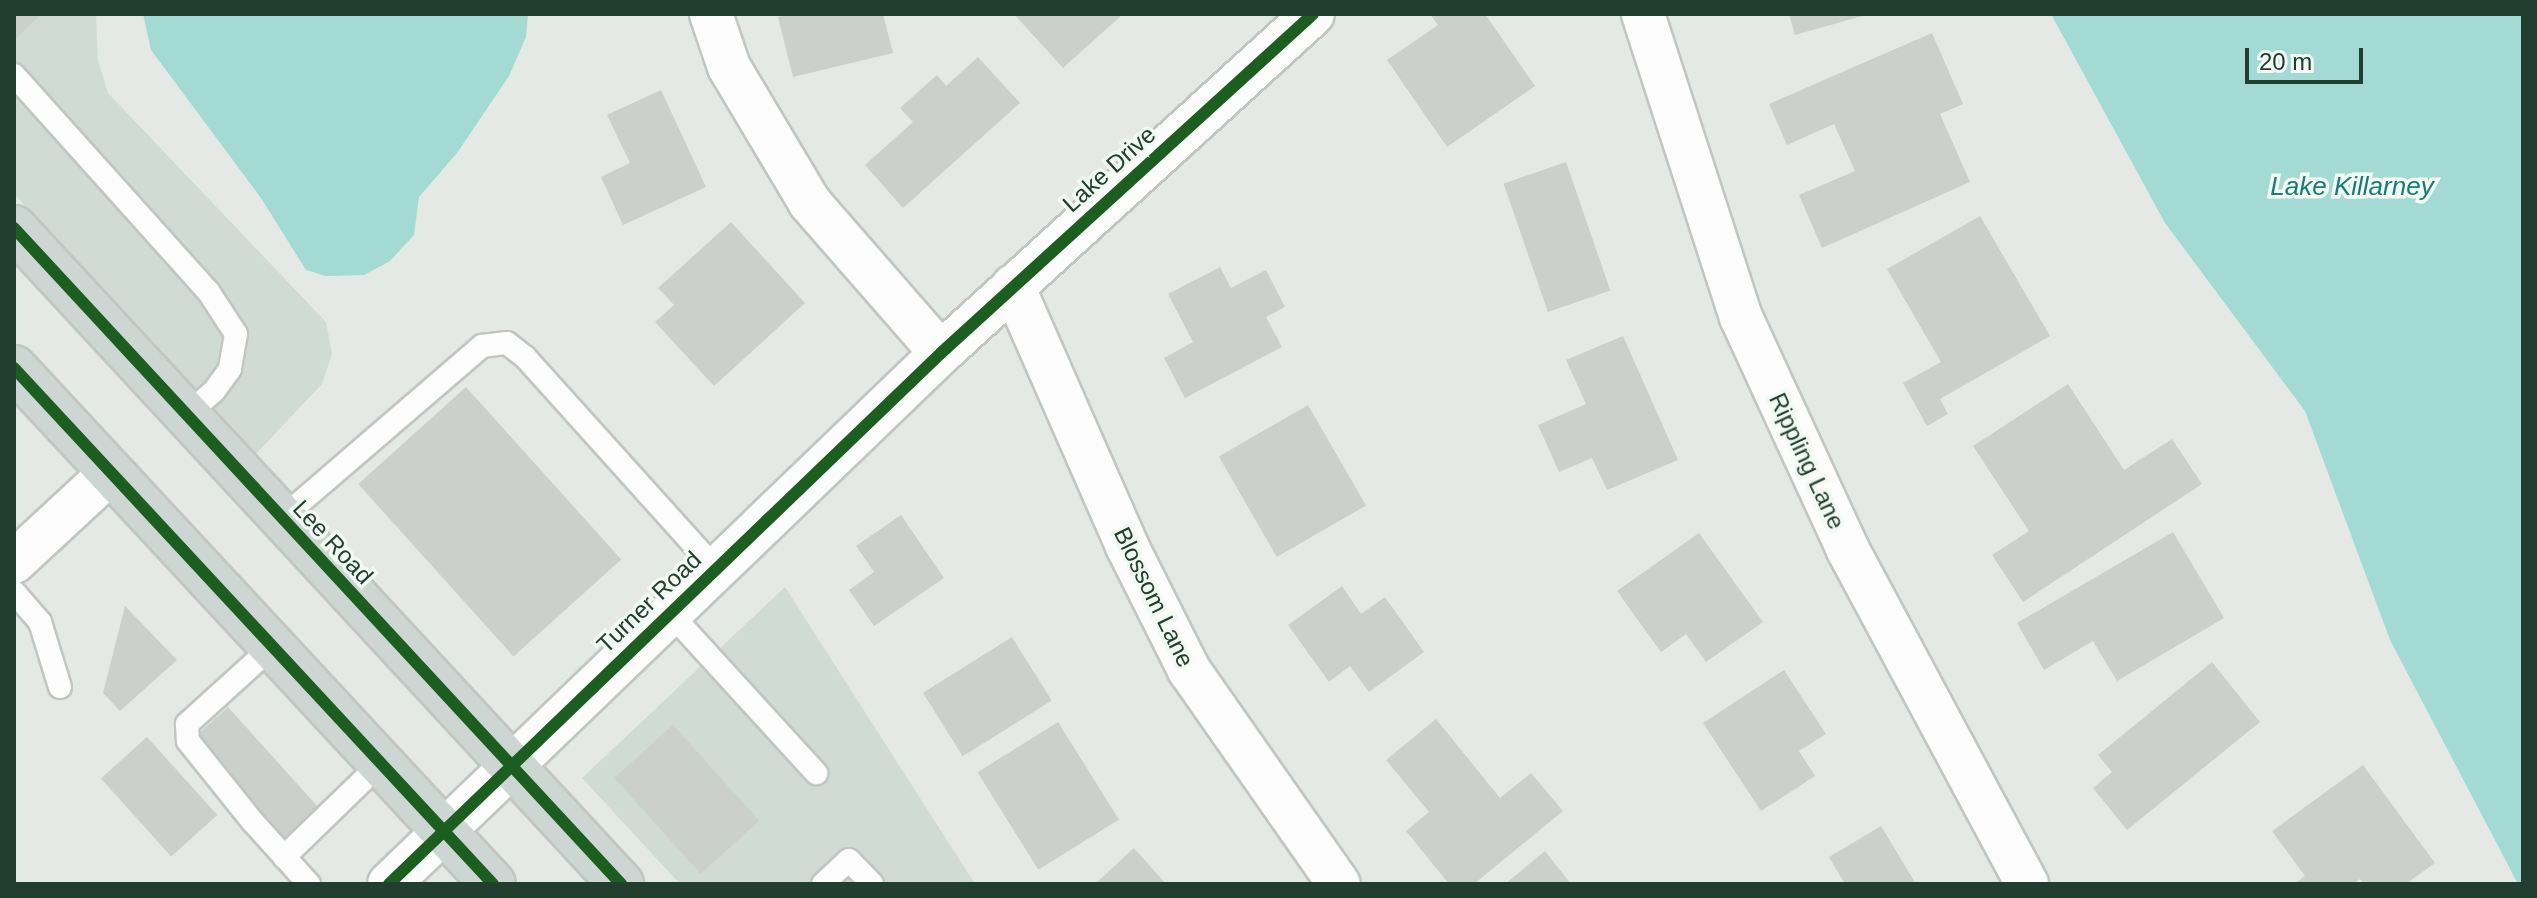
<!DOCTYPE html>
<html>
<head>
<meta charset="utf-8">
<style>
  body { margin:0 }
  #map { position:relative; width:2537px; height:898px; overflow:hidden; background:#e4e9e6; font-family:Helvetica,sans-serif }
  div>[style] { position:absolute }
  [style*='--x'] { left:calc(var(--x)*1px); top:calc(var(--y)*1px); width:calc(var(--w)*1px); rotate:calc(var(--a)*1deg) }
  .built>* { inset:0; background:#d1dbd5 }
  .water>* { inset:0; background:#a3dad4 }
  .building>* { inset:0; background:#cbd0cd; transform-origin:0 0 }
  .roads { filter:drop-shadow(2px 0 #c1c6c3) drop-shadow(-2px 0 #c1c6c3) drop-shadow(0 2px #c1c6c3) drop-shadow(0 -2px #c1c6c3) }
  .lane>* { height:22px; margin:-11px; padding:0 11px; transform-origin:11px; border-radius:11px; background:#fbfcfb }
  .street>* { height:42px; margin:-21px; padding:0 21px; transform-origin:21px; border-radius:21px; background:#fbfcfb }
  .primary>* { height:44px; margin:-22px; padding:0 22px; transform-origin:22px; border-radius:22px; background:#cdd6d2 }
  .cycleway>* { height:12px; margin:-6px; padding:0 6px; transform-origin:6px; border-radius:6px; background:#1b5e20 }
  span { translate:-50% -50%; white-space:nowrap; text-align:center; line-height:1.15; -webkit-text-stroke:7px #f2f9f3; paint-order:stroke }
  .street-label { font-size:24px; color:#213e2f }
  .water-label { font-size:26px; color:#187c75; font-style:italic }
  .frame { position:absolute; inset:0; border:16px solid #213e2f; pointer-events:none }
  .scale { position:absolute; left:2245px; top:48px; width:118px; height:36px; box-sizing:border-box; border:4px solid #213e2f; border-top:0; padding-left:10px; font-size:24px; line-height:28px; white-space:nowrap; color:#213e2f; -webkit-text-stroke:6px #f2f9f3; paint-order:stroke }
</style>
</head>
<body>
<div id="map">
  <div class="built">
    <i style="clip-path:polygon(14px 14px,96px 14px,98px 61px,108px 93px,326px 322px,332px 354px,322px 384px,255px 455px,14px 194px)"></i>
    <i style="clip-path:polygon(785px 587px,975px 884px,680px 884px,582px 778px)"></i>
  </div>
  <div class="water">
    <i style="clip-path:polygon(143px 14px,528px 14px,526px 37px,509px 76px,457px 153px,419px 197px,414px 235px,390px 261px,364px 275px,326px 276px,306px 270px,261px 198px,151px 50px)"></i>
    <i style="clip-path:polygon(2051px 14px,2523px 14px,2523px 884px,2518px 884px,2390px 640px,2305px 411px,2165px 223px)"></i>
  </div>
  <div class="building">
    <i style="clip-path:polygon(14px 14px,42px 14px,16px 38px)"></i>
    <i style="clip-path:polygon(792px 14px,883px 14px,893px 53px,793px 77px,778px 17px)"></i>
    <i style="clip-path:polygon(1014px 14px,1123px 14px,1063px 68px)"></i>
    <i style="clip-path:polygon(1430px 14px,1485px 14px,1535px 86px,1447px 147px,1387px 60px,1438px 25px)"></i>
    <i style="clip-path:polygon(1789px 14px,1866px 14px,1866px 15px,1795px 35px)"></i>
    <i style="clip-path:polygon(1932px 33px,1963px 104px,1940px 114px,1970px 182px,1822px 248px,1799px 195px,1855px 171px,1834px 124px,1787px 145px,1769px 104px)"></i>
    <i style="clip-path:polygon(978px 57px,1020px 103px,903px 208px,865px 165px,913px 122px,900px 108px,937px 75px,946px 86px)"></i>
    <i style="clip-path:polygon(661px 90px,706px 187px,623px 225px,601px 177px,630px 163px,607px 115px)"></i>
    <i style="left:1566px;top:162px;width:136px;height:66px;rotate:71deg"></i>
    <i style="clip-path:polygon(1980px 216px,2050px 336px,1940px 399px,1948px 414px,1927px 426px,1903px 383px,1941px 362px,1887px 269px)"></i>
    <i style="clip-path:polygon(731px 222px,805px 303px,714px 386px,655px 322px,674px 305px,658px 288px)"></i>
    <i style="clip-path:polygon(1220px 267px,1231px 288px,1266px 270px,1285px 307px,1266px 317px,1282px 347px,1185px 398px,1164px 358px,1193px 342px,1168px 294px)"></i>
    <i style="clip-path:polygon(1623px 336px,1678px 460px,1607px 490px,1592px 458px,1559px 472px,1538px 425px,1586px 404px,1566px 360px)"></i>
    <i style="clip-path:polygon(2068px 384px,2124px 470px,2172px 439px,2202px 484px,2023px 602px,1992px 555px,2029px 531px,1973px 446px)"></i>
    <i style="left:466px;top:387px;width:232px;height:145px;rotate:48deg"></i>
    <i style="left:1308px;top:405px;width:116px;height:103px;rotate:60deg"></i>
    <i style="clip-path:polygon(901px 515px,944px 578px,874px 626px,849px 590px,874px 572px,856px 546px)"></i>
    <i style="clip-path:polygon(2173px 532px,2224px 618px,2117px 681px,2093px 641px,2044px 670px,2017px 623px)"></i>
    <i style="clip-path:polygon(1699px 533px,1763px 622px,1706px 662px,1686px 634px,1661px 652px,1617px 591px)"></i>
    <i style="clip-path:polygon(1342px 586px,1361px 614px,1385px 597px,1424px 652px,1369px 692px,1350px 666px,1329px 682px,1288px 625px)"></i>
    <i style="clip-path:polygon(125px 606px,177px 660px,120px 711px,103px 693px)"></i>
    <i style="left:1012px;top:637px;width:75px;height:105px;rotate:58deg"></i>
    <i style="clip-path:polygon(2212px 662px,2260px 722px,2127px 830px,2093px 788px,2112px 772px,2098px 755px)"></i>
    <i style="clip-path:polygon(1784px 670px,1826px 734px,1799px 751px,1815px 776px,1761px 811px,1703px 723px)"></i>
    <i style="left:228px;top:707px;width:144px;height:46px;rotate:48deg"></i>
    <i style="clip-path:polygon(1436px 719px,1500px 798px,1531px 773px,1563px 811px,1474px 884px,1449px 884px,1406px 831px,1429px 812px,1386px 760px)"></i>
    <i style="left:1058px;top:722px;width:115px;height:95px;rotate:58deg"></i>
    <i style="left:673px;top:725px;width:129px;height:79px;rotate:48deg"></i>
    <i style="left:147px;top:737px;width:105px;height:62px;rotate:48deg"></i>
    <i style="clip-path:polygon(2363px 765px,2435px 863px,2406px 884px,2364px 884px,2360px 879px,2353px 884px,2294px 884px,2305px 876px,2272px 831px)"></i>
    <i style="clip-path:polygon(1881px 826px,1916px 884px,1845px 884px,1829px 857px)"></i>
    <i style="clip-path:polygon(1134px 848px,1166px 884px,1095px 884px)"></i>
    <i style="clip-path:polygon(1545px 851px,1571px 884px,1505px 884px)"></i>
  </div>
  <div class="roads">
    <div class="lane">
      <i style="--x:14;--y:75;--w:290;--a:48.1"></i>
      <i style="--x:208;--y:291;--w:51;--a:56.9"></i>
      <i style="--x:236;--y:334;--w:36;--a:100"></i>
      <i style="--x:230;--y:369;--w:27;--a:126"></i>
      <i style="--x:214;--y:391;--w:37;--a:139"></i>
      <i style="--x:282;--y:518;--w:264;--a:-40.7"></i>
      <i style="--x:482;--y:346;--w:25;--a:-7"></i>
      <i style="--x:507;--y:343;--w:23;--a:38"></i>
      <i style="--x:525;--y:357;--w:285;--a:48"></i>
      <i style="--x:14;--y:592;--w:40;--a:49"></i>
      <i style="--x:40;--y:622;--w:68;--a:72.9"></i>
      <i style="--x:670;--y:613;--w:217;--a:47.6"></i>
      <i style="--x:272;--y:647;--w:115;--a:137.8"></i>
      <i style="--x:187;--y:724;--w:17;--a:87"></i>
      <i style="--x:188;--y:741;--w:104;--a:51.3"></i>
      <i style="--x:253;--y:822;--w:84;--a:47.9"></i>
      <i style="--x:284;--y:857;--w:135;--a:-44.1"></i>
      <i style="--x:823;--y:884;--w:35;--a:-43"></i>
      <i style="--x:849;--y:860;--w:33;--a:46"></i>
    </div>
    <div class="street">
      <i style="--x:711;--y:14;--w:56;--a:71.2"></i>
      <i style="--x:729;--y:67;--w:158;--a:59.2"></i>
      <i style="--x:810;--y:203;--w:199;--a:48.9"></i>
      <i style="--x:1643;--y:14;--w:318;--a:72.1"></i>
      <i style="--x:1741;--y:317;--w:256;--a:65.3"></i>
      <i style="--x:1848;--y:550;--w:379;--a:61.8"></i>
      <i style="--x:1013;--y:286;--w:284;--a:66.3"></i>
      <i style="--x:1127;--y:546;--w:139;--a:63.4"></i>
      <i style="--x:1189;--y:670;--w:261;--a:55"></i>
      <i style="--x:14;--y:562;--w:131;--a:-42.8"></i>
      <i style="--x:389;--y:884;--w:766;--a:-43.89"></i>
      <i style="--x:941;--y:353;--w:503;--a:-42.34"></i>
    </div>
    <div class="primary">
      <i style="--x:14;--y:228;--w:894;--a:47.22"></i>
      <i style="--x:14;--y:368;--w:704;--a:47.13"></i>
    </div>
  </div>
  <div class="cycleway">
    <i style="--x:14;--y:228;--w:894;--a:47.22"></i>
    <i style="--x:14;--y:368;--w:704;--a:47.13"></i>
    <i style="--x:389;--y:884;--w:766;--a:-43.89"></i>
    <i style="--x:941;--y:353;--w:503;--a:-42.34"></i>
  </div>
  <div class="street-label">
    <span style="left:1109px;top:169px;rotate:-42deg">Lake Drive</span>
    <span style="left:1807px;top:461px;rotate:65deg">Rippling Lane</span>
    <span style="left:333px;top:542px;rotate:47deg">Lee Road</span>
    <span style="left:1154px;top:597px;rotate:64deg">Blossom Lane</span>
    <span style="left:649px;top:602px;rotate:-44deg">Turner Road</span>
  </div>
  <div class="water-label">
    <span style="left:2352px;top:187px">Lake Killarney</span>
  </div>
  <div class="frame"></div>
  <div class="scale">20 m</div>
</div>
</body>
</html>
